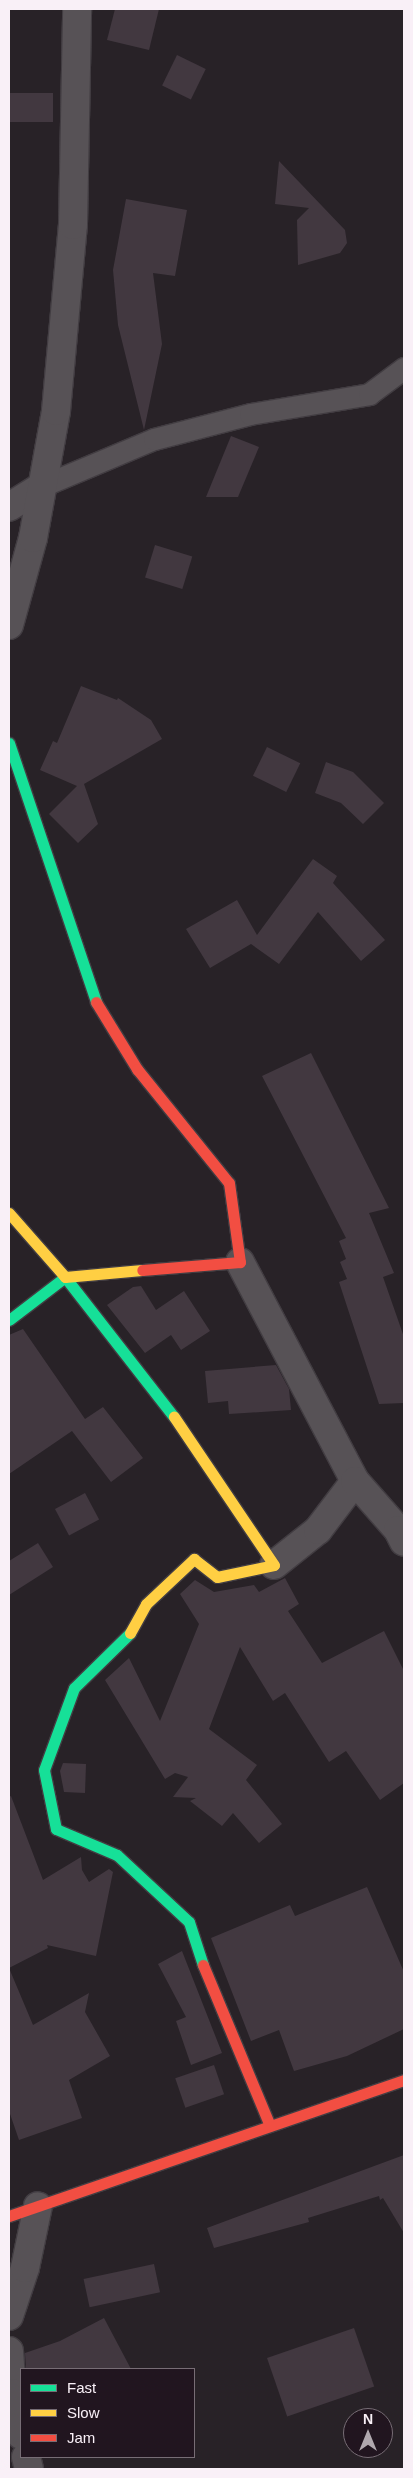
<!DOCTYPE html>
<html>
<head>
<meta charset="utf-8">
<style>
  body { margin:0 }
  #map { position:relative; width:413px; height:2478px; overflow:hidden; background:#282227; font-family:Helvetica,sans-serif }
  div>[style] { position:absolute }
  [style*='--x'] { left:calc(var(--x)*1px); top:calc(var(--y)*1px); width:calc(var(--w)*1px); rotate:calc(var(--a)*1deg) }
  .building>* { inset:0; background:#423840; transform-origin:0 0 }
  .roads { filter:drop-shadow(1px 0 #423d42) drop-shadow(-1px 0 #423d42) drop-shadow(0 1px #423d42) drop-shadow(0 -1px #423d42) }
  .lane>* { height:21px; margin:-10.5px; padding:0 10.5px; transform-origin:10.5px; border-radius:10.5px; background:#575256 }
  .street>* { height:28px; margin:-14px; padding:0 14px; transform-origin:14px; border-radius:14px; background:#575256 }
  .fast>* { height:11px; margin:-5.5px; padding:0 5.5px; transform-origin:5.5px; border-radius:5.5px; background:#16e098 }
  .slow>* { height:11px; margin:-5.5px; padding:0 5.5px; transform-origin:5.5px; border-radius:5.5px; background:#ffcf43 }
  .jam>* { height:11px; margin:-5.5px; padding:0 5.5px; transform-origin:5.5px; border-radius:5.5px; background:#f24e42 }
  span { translate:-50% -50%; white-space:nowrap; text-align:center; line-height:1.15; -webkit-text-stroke:4.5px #21151f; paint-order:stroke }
  .frame { position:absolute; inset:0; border:10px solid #f9f0f7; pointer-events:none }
  .legend { position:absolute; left:20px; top:2368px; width:175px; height:90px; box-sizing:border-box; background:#21151f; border:1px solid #776d75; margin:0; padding:6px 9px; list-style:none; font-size:15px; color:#f9f0f7 }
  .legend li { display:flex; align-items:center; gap:10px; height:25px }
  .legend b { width:25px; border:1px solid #776d75 }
  .north { position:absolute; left:343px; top:2408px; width:50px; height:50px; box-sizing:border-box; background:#21151f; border:1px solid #776d75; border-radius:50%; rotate:0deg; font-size:14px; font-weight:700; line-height:20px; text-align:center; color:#f9f0f7 }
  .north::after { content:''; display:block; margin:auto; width:18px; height:22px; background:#b0a8ae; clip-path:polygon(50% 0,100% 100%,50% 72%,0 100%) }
</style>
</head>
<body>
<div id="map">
  <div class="building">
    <i style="clip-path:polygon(115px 9px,159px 9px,149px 50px,107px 40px)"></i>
    <i style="left:177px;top:55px;width:32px;height:34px;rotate:26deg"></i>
    <i style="left:9px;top:93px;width:44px;height:29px"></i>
    <i style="clip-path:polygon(279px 161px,345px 230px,347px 243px,340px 253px,298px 265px,297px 220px,309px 208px,275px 204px)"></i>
    <i style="clip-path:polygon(126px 199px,187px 210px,175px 276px,153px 273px,162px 344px,144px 430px,118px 325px,113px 270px)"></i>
    <i style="clip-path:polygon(231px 436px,259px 447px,238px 497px,206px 497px)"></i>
    <i style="left:155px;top:545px;width:39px;height:34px;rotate:17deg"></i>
    <i style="clip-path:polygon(81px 686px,117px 700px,118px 698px,151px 720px,162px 739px,84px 784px,98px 824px,78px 843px,49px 814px,77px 786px,40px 770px,53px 741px,57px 743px)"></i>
    <i style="left:267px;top:747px;width:37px;height:32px;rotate:26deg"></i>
    <i style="clip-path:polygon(326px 762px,353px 772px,384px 803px,363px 824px,341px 803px,315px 793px)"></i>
    <i style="clip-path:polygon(313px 859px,337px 876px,333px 883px,385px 940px,361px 961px,318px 912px,279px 964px,251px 944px,210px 968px,186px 929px,237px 900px,257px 935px)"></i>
    <i style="clip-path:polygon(311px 1053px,389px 1208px,369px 1213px,394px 1273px,383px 1277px,404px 1337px,404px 1403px,379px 1404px,339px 1282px,347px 1279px,340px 1262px,346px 1259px,339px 1241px,346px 1238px,262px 1076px)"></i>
    <i style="clip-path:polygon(141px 1286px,156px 1310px,184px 1291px,210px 1331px,181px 1350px,171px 1335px,145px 1353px,107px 1305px,133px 1287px)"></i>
    <i style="clip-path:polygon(23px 1329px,85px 1419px,103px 1407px,143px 1458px,111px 1482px,72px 1431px,9px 1474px,9px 1335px)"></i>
    <i style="clip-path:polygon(276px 1365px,289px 1389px,291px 1410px,229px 1414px,228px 1401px,208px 1403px,205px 1371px)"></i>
    <i style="left:85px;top:1493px;width:30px;height:34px;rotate:62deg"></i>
    <i style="clip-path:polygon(38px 1543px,53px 1567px,9px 1595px,9px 1561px)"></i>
    <i style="clip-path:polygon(285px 1578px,299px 1604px,288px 1611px,322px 1663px,384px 1631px,404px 1671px,404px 1783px,380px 1800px,346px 1751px,329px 1762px,285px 1693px,273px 1701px,240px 1647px,209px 1729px,257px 1765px,246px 1780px,282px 1824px,259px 1843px,233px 1813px,222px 1826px,190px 1801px,196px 1798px,173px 1797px,188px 1777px,175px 1773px,165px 1779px,105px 1680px,129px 1658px,160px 1721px,199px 1624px,180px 1594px,195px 1580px,214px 1592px,254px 1585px,259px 1592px)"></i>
    <i style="clip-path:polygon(63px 1763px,86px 1764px,85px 1793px,64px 1792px,60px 1771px)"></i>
    <i style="clip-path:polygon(11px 1796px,43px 1880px,81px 1857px,82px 1870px,89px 1882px,109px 1869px,113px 1872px,96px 1956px,47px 1945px,48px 1948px,9px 1968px,33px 2025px,89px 1993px,85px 2012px,110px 2056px,69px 2080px,82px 2118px,19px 2140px,9px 2111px,9px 1797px)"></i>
    <i style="clip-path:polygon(367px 1887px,404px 1972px,404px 2029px,347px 2056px,294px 2071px,279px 2030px,251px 2041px,211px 1938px,290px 1905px,295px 1916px)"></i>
    <i style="clip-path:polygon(182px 1951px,222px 2053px,191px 2065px,176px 2021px,186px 2017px,158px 1964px)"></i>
    <i style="left:214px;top:2065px;width:31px;height:41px;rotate:71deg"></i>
    <i style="clip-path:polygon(404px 2155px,404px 2233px,383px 2198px,380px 2200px,379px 2196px,308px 2218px,309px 2222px,214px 2248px,207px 2228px)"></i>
    <i style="left:154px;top:2264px;width:29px;height:72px;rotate:78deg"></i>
    <i style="clip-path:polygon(104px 2318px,131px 2369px,26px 2369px,25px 2353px,60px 2341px)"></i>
    <i style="left:354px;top:2328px;width:62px;height:92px;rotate:71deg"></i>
  </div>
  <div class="roads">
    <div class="lane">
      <i style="--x:42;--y:486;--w:121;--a:-22.8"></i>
      <i style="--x:154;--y:439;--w:99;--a:-14.6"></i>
      <i style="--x:250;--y:414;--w:121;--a:-9.5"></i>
      <i style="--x:369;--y:394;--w:44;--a:-36.6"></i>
    </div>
    <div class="street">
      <i style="--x:9;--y:507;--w:39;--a:-32"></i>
      <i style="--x:9;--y:625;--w:90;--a:-74.6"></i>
      <i style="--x:33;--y:538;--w:129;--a:-79.7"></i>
      <i style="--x:56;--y:411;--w:187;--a:-84.8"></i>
      <i style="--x:73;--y:225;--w:216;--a:-88.9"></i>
      <i style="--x:240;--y:1262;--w:247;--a:62.3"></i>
      <i style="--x:274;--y:1565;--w:56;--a:-38.5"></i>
      <i style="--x:318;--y:1530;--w:61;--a:-52.9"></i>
      <i style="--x:355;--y:1481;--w:65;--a:48.7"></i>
      <i style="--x:398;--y:1530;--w:13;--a:63"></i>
      <i style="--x:9;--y:2316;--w:51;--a:-71.6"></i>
      <i style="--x:25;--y:2268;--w:63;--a:-78.2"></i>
      <i style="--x:9;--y:2351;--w:42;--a:85.9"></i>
      <i style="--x:12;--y:2393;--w:43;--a:77.9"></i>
      <i style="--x:26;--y:2457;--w:12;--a:76"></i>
    </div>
    <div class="fast">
      <i style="--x:9;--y:743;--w:273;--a:71.4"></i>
      <i style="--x:9;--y:1320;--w:71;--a:-37.5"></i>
      <i style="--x:65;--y:1277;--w:177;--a:52.1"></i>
      <i style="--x:130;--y:1633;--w:78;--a:135.5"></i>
      <i style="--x:74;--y:1688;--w:87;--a:110.1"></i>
      <i style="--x:44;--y:1770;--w:60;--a:78.5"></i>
      <i style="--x:56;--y:1829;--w:66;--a:23.1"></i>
      <i style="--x:117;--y:1855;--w:98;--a:42.9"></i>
      <i style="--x:189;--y:1922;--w:45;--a:72"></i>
    </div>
    <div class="slow">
      <i style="--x:9;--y:1213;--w:85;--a:48.8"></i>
      <i style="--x:65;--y:1277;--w:77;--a:-5.2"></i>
      <i style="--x:130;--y:1633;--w:33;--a:-61"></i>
      <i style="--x:146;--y:1604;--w:66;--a:-43.2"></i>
      <i style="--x:194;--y:1559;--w:29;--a:38"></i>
      <i style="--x:217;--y:1577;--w:58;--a:-11.9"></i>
      <i style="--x:274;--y:1565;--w:179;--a:-124"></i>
    </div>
    <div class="jam">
      <i style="--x:96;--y:1002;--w:79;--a:58.5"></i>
      <i style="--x:137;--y:1069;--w:146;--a:51.1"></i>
      <i style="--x:229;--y:1183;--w:80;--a:82.1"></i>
      <i style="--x:240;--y:1262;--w:98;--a:175.3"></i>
      <i style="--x:203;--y:1965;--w:174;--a:67.4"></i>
      <i style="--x:9;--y:2216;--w:418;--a:-19"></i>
    </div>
  </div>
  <div class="frame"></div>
  <ul class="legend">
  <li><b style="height:6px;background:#16e098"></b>Fast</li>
  <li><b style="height:6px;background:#ffcf43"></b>Slow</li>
  <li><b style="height:6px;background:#f24e42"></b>Jam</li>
  </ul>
  <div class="north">N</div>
</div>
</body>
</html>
